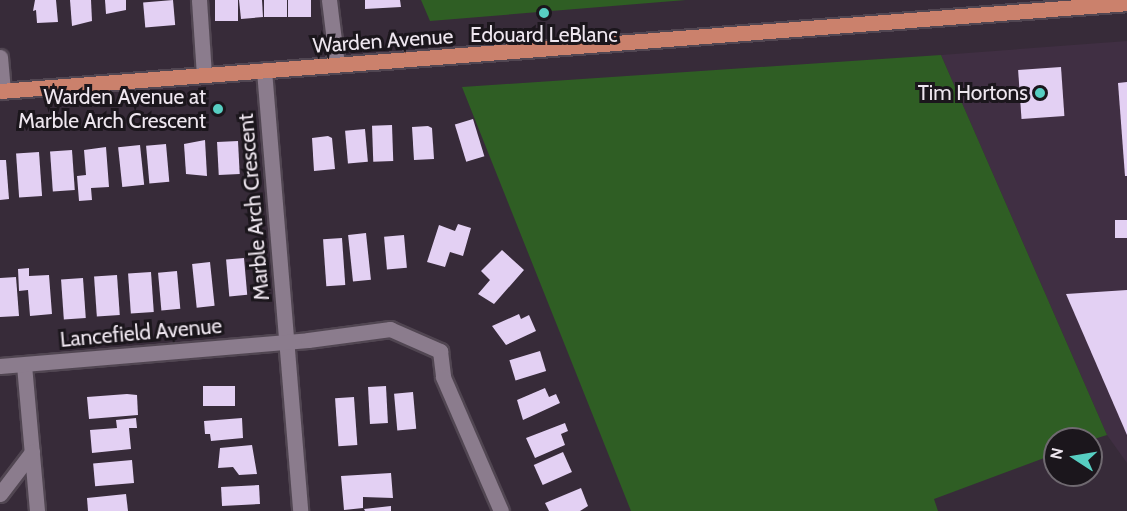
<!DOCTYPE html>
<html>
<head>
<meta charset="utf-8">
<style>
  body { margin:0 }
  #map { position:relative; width:1127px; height:511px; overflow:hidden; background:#372b39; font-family:Cabin,sans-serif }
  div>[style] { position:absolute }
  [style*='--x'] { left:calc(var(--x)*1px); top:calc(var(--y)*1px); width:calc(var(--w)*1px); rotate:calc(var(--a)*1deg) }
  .built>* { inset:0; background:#402f43 }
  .green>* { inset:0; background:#2f5e24 }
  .building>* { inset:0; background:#e3d0f3; transform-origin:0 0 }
  .roads { filter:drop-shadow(2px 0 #514652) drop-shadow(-2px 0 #514652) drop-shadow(0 2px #514652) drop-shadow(0 -2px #514652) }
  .minor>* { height:15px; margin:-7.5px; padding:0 7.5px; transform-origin:7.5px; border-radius:7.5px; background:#8b7c8d }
  .major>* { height:15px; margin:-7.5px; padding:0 7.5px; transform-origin:7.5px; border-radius:7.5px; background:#cb816c }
  .dots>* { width:16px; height:16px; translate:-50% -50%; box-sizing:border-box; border:3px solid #1b161c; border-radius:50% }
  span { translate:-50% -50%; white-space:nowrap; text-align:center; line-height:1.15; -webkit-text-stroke:6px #1b161c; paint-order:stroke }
  .poi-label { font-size:21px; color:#eee6ef }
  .right { translate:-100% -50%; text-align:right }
  .street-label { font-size:21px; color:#eee6ef }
  .north { position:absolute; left:1043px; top:427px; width:60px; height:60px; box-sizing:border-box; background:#1b161c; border:2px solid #6f6970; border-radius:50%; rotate:282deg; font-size:16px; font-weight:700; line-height:24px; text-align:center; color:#eee6ef }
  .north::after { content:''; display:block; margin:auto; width:21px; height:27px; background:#57cec2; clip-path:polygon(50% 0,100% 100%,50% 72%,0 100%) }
</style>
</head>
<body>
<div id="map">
  <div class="built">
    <i style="clip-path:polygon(1127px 41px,1127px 463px,1107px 435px,941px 55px)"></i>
  </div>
  <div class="green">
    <i style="clip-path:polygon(421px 0,686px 0,430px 21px)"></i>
    <i style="clip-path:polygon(941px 55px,1107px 435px,1091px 440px,1055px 439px,1055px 454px,934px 499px,938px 511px,631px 511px,462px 87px)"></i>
  </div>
  <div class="building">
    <i style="clip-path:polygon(35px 0,56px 0,58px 22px,37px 23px,36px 10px,33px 11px)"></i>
    <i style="clip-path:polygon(70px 0,91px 0,92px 21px,72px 26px)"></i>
    <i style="clip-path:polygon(105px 0,126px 0,126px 10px,106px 14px)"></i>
    <i style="left:173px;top:0;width:25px;height:30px;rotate:85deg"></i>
    <i style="left:215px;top:0;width:23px;height:21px"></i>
    <i style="clip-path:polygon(239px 0,262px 0,263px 17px,241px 19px)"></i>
    <i style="left:264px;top:0;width:23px;height:17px"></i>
    <i style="left:288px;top:0;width:23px;height:17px"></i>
    <i style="clip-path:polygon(365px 0,400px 0,401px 7px,365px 9px)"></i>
    <i style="left:1061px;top:67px;width:49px;height:43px;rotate:86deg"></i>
    <i style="clip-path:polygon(1127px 82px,1127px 176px,1125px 176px,1118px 83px)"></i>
    <i style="left:473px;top:119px;width:39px;height:19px;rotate:73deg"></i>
    <i style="left:392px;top:125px;width:36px;height:20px;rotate:88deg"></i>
    <i style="clip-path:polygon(428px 126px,432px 128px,434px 159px,414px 160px,412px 127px)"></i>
    <i style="left:365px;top:129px;width:33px;height:20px;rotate:85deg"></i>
    <i style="clip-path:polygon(328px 136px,332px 138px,335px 169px,314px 171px,312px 138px)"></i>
    <i style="clip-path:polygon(205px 140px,207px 176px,186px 174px,184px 144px)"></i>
    <i style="left:238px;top:141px;width:33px;height:21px;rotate:87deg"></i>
    <i style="left:166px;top:144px;width:38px;height:20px;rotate:85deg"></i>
    <i style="left:140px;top:145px;width:40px;height:22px;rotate:84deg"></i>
    <i style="clip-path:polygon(106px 147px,109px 187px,91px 188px,92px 200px,79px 201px,77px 176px,86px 175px,84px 150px)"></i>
    <i style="left:72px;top:150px;width:40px;height:22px;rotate:86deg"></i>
    <i style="left:39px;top:152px;width:44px;height:23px;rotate:86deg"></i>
    <i style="clip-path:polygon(0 160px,6px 160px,9px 199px,0 200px)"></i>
    <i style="left:1127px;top:220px;width:18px;height:12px;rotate:90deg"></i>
    <i style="clip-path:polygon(458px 224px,471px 228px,463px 256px,450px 252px,445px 267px,427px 262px,439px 225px,455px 231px)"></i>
    <i style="left:366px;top:233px;width:47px;height:18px;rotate:84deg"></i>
    <i style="left:404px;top:235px;width:33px;height:20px;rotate:85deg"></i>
    <i style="left:342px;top:238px;width:47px;height:19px;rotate:86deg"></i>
    <i style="clip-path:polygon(502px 250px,524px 270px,494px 304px,478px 294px,490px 280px,481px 271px)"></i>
    <i style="left:244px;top:258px;width:37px;height:18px;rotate:85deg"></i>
    <i style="left:210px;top:262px;width:44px;height:18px;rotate:84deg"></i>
    <i style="clip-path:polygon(29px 268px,29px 276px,49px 275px,52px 314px,30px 316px,28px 290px,19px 291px,18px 269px)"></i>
    <i style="left:177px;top:271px;width:38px;height:19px;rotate:85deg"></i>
    <i style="left:151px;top:272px;width:40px;height:23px;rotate:86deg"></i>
    <i style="left:117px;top:275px;width:40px;height:23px;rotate:86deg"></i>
    <i style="clip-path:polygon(16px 277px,19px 316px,0 317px,0 278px)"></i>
    <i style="left:83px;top:278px;width:40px;height:22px;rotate:86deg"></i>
    <i style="clip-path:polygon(1127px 290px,1127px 435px,1066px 294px)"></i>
    <i style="clip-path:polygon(519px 314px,521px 319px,529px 315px,536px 331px,506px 345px,492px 326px)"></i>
    <i style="left:540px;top:351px;width:21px;height:32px;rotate:73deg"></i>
    <i style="left:235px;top:386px;width:20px;height:32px;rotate:90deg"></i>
    <i style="left:386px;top:386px;width:37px;height:18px;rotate:87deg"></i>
    <i style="clip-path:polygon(545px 388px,549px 397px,556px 394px,560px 403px,523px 420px,517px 400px)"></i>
    <i style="left:413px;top:392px;width:37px;height:19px;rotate:85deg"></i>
    <i style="clip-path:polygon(127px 394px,137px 395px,138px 415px,89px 419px,87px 397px)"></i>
    <i style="left:354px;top:397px;width:48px;height:19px;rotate:86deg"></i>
    <i style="clip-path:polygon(136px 418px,137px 428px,129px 428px,131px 449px,92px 453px,90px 430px,117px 428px,116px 420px)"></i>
    <i style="clip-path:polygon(242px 418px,243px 438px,211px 441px,210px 434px,205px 434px,204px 421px)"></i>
    <i style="clip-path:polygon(565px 423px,568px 431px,561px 434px,565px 445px,535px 458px,526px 438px)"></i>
    <i style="clip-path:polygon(252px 445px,257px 474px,239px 475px,233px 467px,218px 468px,220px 448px)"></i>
    <i style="left:563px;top:452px;width:22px;height:32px;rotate:66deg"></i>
    <i style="left:132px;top:460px;width:23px;height:39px;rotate:85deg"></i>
    <i style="clip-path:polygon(391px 473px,393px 498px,363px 497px,363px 508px,344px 510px,341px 476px)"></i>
    <i style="left:259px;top:485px;width:19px;height:38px;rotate:87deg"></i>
    <i style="clip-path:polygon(581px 488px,588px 506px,580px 511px,549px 511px,545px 503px)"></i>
    <i style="clip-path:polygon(126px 494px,128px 511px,88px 511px,87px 498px)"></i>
    <i style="clip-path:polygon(391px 506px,391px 511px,365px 511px,364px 509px)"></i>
  </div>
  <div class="roads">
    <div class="minor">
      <i style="--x:199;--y:0;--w:75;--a:86.2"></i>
      <i style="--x:329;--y:0;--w:65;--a:83"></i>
      <i style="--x:0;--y:57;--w:34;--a:85"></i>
      <i style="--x:264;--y:70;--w:442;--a:85.3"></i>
      <i style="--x:24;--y:365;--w:147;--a:84.9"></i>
      <i style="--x:0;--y:366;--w:309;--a:-4.8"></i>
      <i style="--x:308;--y:340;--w:83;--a:-7.6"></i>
      <i style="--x:390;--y:329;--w:55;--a:23.7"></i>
      <i style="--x:440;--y:351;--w:26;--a:83"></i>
      <i style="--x:443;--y:377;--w:146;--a:66.6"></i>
      <i style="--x:0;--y:494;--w:53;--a:-52.7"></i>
    </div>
    <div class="major">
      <i style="--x:0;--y:91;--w:1130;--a:-4.46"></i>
    </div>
  </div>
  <div class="dots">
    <i style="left:544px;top:13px;background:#57cec2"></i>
    <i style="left:1040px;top:93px;background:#57cec2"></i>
    <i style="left:218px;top:109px;background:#57cec2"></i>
  </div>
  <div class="poi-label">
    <span style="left:544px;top:35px">Edouard LeBlanc</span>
    <span class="right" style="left:1028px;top:93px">Tim Hortons</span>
    <span class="right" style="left:206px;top:109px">Warden Avenue at<br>Marble Arch Crescent</span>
  </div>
  <div class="street-label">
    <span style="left:383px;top:41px;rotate:-4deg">Warden Avenue</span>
    <span style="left:254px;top:207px;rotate:-95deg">Marble Arch Crescent</span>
    <span style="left:141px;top:333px;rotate:-5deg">Lancefield Avenue</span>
  </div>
  <div class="north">N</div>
</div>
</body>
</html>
